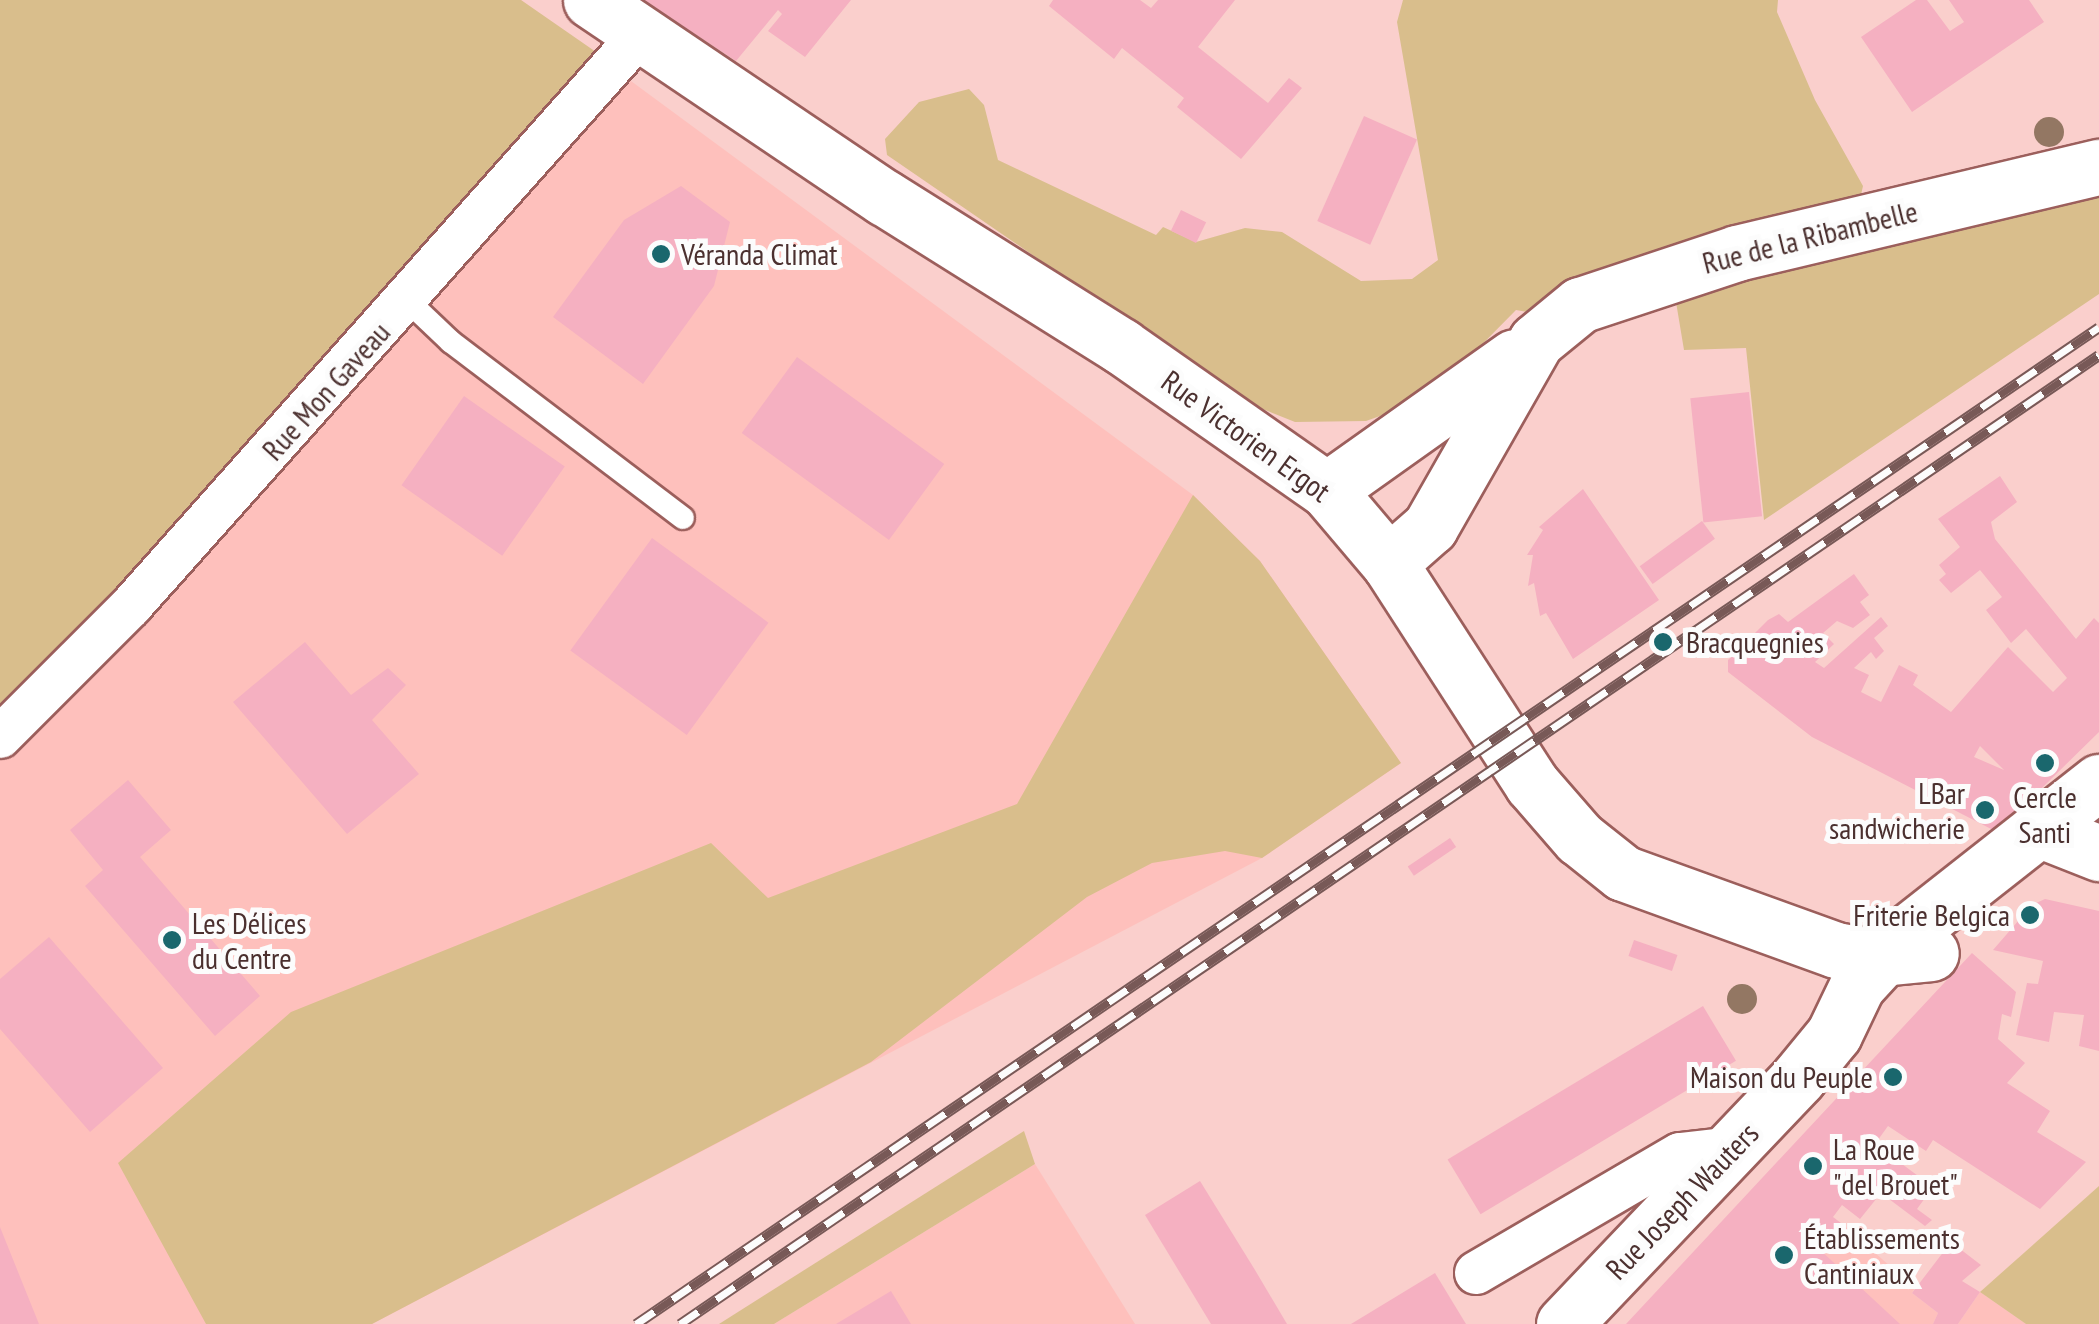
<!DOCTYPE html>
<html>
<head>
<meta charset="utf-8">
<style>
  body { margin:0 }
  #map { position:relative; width:2099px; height:1324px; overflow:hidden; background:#facfcc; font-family:"PT Sans Narrow",sans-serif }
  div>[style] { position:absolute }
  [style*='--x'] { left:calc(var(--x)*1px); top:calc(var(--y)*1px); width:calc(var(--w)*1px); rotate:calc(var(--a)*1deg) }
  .built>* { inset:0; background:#fec0bc }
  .green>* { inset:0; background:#d9be8c }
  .building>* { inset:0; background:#f5b0c1; transform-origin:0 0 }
  .roads { filter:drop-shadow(2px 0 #9c5f5c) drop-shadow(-2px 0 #9c5f5c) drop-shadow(0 2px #9c5f5c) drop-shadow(0 -2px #9c5f5c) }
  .service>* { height:22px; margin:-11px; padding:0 11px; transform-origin:11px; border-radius:11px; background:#fff }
  .minor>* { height:42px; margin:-21px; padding:0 21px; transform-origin:21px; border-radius:21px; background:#fff }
  .tertiary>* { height:55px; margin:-27.5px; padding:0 27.5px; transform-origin:27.5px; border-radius:27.5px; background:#fff }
  .rail>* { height:11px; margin-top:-5.5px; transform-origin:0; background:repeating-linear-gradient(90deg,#fcfcfc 0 22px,#785957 0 44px); box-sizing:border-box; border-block:2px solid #785957 }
  .trees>* { width:30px; height:30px; margin:-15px; border-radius:50%; background:#937763 }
  .dots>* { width:28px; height:28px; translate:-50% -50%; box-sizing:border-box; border:5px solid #fcfcfc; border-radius:50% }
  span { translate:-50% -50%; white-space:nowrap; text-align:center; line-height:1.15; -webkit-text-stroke:10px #fcfcfc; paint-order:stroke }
  .street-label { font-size:30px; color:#4b302f }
  .poi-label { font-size:30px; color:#4b302f }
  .left { translate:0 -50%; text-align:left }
  .right { translate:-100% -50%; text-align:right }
</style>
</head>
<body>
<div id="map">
  <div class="built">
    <i style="clip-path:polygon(0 0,521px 0,1193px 495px,1260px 561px,1401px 763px,1262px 858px,372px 1324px,0 1324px)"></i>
    <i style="clip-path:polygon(1035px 1164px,1135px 1324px,774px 1324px)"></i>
    <i style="clip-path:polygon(1841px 1223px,1915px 1288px,1912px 1293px,1938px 1313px,1933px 1324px,1672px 1324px)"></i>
    <i style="clip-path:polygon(1980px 1292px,2026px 1324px,1958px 1324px)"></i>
  </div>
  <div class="green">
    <i style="clip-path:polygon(0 0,521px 0,596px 52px,640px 35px,0 737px)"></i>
    <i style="clip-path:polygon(1403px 0,1778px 0,1777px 12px,1815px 100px,1863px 186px,1858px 208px,2099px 167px,2099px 294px,1764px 520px,1746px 348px,1684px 350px,1671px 272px,1559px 317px,1516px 310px,1442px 385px,1408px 406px,1366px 421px,1295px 422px,1248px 403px,887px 155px,885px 139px,919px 102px,969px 89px,984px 105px,998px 160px,1156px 235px,1163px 227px,1196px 242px,1245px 228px,1282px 232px,1361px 281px,1412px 279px,1438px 260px,1397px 22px)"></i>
    <i style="clip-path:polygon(1193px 495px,1260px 561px,1401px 763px,1262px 858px,1225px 851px,1152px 863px,1087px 897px,871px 1062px,372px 1324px,206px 1324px,118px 1163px,291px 1012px,711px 843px,768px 898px,1017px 804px)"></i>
    <i style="clip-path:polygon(1024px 1131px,1035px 1164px,774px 1324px,719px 1324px)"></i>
    <i style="clip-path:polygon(2099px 1186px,2099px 1324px,2026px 1324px,1980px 1292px)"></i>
  </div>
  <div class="building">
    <i style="clip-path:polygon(643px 0,851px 0,805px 57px,768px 31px,782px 14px,778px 10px,736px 61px)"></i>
    <i style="clip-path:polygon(1053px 0,1140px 0,1151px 8px,1158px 0,1235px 0,1198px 47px,1268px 103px,1289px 78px,1302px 88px,1241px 159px,1177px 107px,1184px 98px,1122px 48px,1114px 59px,1049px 6px)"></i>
    <i style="clip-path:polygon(1916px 0,1927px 0,1950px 31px,1964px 22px,1949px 0,2029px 0,2044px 22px,1912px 112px,1861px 37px)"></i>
    <i style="left:1364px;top:116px;width:58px;height:115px;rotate:24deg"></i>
    <i style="clip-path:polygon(681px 186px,730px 222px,714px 286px,643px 384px,553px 317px,624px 220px)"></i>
    <i style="left:1181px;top:210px;width:28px;height:23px;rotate:26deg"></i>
    <i style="left:797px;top:357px;width:182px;height:94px;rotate:36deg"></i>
    <i style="left:1749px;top:392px;width:125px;height:59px;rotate:84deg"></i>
    <i style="left:464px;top:396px;width:123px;height:109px;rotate:35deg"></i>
    <i style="clip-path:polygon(evenodd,2000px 476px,2017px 502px,1991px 522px,1995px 539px,2076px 639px,2094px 618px,2099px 623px,2099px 732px,1997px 832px,1812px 737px,1728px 672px,1728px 660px,1768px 620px,1779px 614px,1788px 622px,1854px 574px,1869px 595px,1860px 602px,1870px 615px,1853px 628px,1837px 621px,1823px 633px,1834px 644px,1815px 662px,1824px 668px,1881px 617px,1888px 626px,1874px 638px,1884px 651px,1876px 659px,1871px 652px,1854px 668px,1869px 675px,1861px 692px,1881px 702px,1899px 665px,1918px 675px,1913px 685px,1951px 712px,2008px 647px,2053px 692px,2067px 678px,2026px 629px,2011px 643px,1986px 610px,2002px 597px,1980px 570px,1951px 593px,1939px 580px,1946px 574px,1939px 565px,1960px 547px,1938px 519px,2000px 476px,1980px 746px,2004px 770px,1974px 757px,1980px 746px)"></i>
    <i style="clip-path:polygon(1583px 489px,1659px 600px,1573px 659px,1546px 613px,1540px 616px,1534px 583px,1528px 586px,1533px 555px,1527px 555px,1543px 530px,1539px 527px)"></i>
    <i style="left:1702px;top:521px;width:22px;height:77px;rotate:54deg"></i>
    <i style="left:652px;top:538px;width:144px;height:139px;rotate:36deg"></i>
    <i style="clip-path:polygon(305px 642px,351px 695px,388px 668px,406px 685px,372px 720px,419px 774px,347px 834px,233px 702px)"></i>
    <i style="clip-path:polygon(128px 780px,171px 830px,140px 857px,260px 996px,215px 1036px,85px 886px,103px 870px,70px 830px)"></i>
    <i style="left:1450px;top:838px;width:11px;height:51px;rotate:56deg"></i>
    <i style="clip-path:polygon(2045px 899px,2099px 911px,2099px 1051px,2079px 1046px,2084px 1015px,2054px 1012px,2049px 1042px,2016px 1035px,2027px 983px,2038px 984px,2043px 961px,1993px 950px,2032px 905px)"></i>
    <i style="clip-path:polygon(49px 937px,163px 1068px,90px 1132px,0 1029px,0 979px)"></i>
    <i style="left:1634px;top:940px;width:46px;height:17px;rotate:19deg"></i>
    <i style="clip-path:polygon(1972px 953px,2016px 992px,2011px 1017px,2002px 1014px,1998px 1039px,2025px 1063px,2007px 1083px,2050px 1111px,2037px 1132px,2086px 1162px,2040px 1209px,1933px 1140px,1926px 1151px,1888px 1126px,1875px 1144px,1933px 1187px,1917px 1209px,1932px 1220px,1925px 1226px,1881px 1193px,1860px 1219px,1842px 1205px,1833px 1217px,1841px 1223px,1818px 1248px,1900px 1324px,1626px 1324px)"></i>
    <i style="left:1703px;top:1006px;width:64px;height:298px;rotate:59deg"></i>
    <i style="clip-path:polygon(1200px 1181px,1255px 1270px,1287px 1324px,1211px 1324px,1145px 1215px)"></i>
    <i style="clip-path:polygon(0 1227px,39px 1324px,0 1324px)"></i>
    <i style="clip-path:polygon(1951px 1242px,1981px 1265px,1962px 1281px,1980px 1292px,1958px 1324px,1933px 1324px,1938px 1313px,1912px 1293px)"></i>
    <i style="clip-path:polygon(1435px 1273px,1466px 1324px,1351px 1324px)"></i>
    <i style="clip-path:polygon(891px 1291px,911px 1324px,836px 1324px)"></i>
  </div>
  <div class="roads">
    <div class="service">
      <i style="--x:408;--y:301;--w:59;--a:43.6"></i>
      <i style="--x:451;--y:342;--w:291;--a:37.2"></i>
    </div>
    <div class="minor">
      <i style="--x:0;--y:737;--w:185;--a:-45"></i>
      <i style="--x:131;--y:606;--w:765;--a:-48.29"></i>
      <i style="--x:1476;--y:1273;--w:236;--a:-30.3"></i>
      <i style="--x:1680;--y:1154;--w:53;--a:-6.5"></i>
    </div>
    <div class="tertiary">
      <i style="--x:591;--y:0;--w:354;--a:34"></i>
      <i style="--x:885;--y:198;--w:279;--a:32.1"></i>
      <i style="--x:1121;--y:346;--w:251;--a:35"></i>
      <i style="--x:1327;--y:490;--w:96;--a:49.7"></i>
      <i style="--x:1389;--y:563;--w:263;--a:57.1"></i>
      <i style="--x:1532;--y:784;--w:72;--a:49"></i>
      <i style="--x:1579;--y:838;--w:56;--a:38.5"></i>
      <i style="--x:1623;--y:873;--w:226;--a:19.9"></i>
      <i style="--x:1836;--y:950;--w:47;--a:9.9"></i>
      <i style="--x:1882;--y:958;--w:49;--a:-5.8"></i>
      <i style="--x:1327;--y:490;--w:229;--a:-35.4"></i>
      <i style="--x:1389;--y:563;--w:55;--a:-41.3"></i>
      <i style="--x:1430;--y:527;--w:214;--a:-60.3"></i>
      <i style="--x:1536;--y:341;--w:57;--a:-39.3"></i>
      <i style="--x:1580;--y:305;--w:165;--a:-18.3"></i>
      <i style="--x:1737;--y:253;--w:372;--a:-13.4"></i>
      <i style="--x:2038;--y:829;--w:66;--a:21.5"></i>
      <i style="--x:1564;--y:1324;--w:340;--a:-46.4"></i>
      <i style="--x:1798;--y:1078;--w:57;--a:-50.7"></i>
      <i style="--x:1834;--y:1034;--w:53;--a:-64.4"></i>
      <i style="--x:1857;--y:986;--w:68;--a:-47.4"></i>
      <i style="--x:1903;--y:936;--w:249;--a:-38.2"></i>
    </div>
  </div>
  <div class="rail">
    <i style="--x:636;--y:1324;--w:1770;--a:-34.27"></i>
    <i style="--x:680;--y:1324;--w:1718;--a:-34.33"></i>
  </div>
  <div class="trees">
    <i style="left:2049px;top:132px"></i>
    <i style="left:1742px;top:999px"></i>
  </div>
  <div class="dots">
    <i style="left:661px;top:254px;background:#1a676d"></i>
    <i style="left:1663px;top:642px;background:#1a676d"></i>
    <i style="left:2045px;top:763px;background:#1a676d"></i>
    <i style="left:1985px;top:810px;background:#1a676d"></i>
    <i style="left:2030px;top:915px;background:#1a676d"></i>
    <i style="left:172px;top:940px;background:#1a676d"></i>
    <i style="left:1893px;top:1077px;background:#1a676d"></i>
    <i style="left:1813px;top:1166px;background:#1a676d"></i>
    <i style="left:1784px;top:1255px;background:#1a676d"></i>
  </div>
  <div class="street-label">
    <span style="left:1810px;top:237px;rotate:-14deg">Rue de la Ribambelle</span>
    <span style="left:326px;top:391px;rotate:-48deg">Rue Mon Gaveau</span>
    <span style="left:1246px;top:436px;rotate:36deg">Rue Victorien Ergot</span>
    <span style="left:1682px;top:1201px;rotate:-46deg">Rue Joseph Wauters</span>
  </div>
  <div class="poi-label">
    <span class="left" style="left:681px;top:254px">Véranda Climat</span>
    <span class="left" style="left:1686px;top:642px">Bracquegnies</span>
    <span class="right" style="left:1965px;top:810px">LBar<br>sandwicherie</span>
    <span style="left:2045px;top:814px">Cercle<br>Santi</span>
    <span class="right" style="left:2010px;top:915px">Friterie Belgica</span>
    <span class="left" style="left:192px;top:940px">Les Délices<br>du Centre</span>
    <span class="right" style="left:1873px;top:1077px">Maison du Peuple</span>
    <span class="left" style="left:1833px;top:1166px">La Roue<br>"del Brouet"</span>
    <span class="left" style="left:1804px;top:1255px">Établissements<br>Cantiniaux</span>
  </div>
</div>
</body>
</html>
